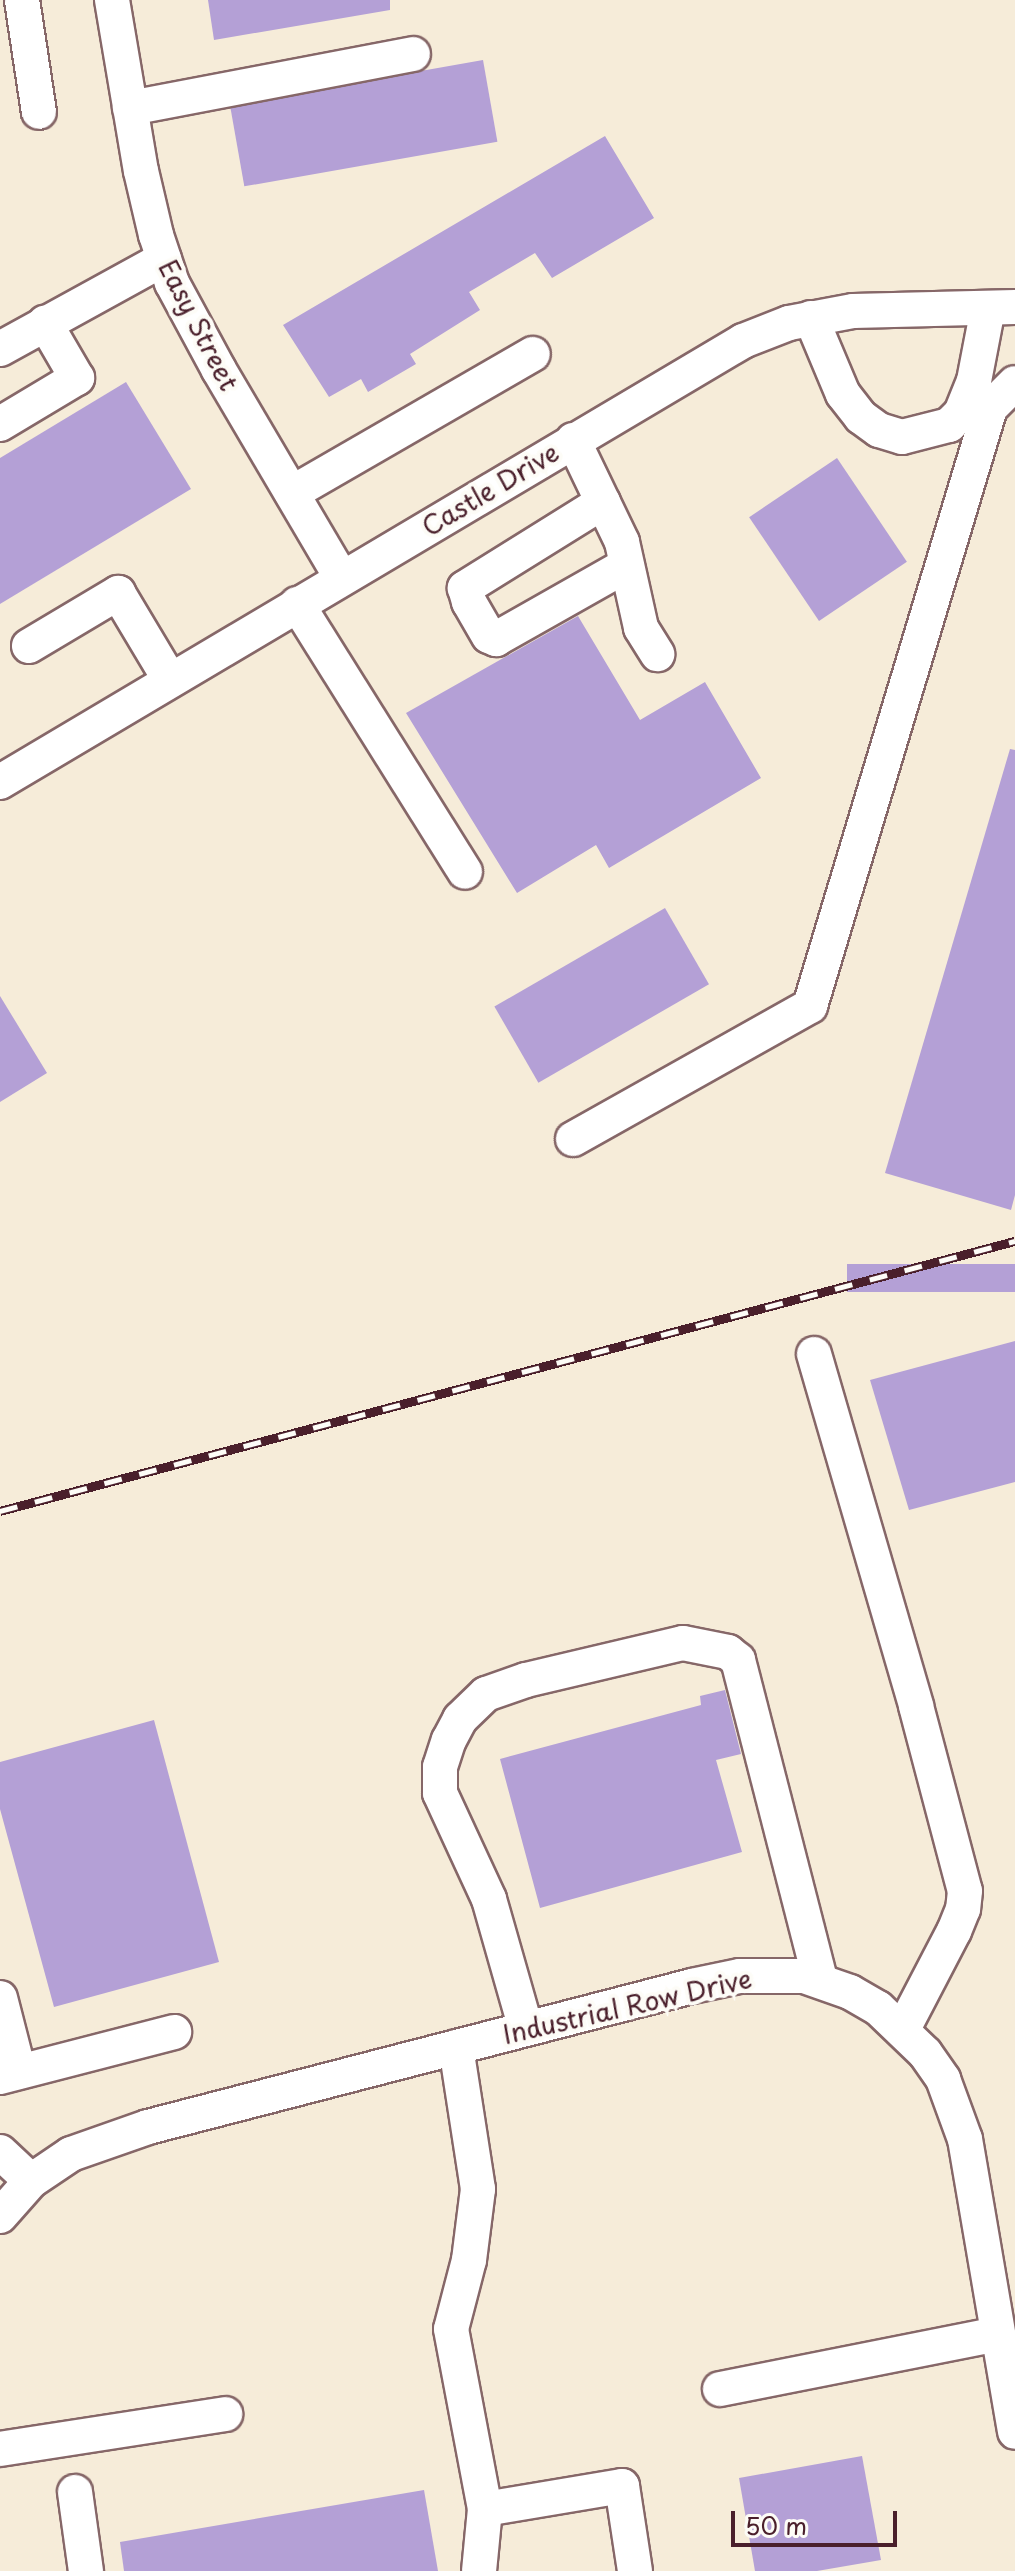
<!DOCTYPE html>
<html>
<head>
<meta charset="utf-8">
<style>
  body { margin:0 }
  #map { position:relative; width:1015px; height:2571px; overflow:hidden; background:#f6ecd9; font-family:"Playpen Sans",sans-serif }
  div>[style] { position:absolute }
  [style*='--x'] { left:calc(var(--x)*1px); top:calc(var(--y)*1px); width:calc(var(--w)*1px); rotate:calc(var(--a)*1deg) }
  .building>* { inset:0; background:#b4a0d6; transform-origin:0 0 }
  .roads { filter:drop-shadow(2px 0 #866768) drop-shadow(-2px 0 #866768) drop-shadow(0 2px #866768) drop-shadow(0 -2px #866768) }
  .minor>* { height:34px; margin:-17px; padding:0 17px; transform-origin:17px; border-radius:17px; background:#fff }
  .rail>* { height:9px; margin-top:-4.5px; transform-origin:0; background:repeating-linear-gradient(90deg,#fdfcf7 0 18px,#4a1f2b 0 36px); box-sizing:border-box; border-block:2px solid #4a1f2b }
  span { translate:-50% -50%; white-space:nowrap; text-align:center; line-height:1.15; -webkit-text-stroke:8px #fdfcf7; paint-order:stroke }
  .street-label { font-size:26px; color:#4a1f2b }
  .scale { position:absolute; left:731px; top:2511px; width:166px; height:36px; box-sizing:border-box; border:4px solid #4a1f2b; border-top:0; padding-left:10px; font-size:24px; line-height:28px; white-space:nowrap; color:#4a1f2b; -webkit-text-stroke:6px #fdfcf7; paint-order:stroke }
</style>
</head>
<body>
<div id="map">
  <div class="building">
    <i style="clip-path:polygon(208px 0,390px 0,390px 10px,214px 40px)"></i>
    <i style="left:483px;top:60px;width:83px;height:257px;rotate:80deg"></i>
    <i style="clip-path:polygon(605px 136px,654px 218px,552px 278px,535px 253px,469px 292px,480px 310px,410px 354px,416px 364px,368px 392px,361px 379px,329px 397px,283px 325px)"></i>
    <i style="clip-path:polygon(126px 382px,191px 489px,0 604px,0 458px)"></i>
    <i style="left:837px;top:458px;width:125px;height:106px;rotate:56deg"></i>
    <i style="clip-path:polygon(578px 616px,640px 720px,705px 682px,761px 778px,609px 868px,596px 845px,517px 893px,406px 713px)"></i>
    <i style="clip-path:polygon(1010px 749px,1015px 750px,1015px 1195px,1011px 1210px,885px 1173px)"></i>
    <i style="left:665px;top:908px;width:88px;height:197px;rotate:60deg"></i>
    <i style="clip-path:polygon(0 996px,47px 1073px,0 1102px)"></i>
    <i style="left:1015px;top:1264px;width:28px;height:168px;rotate:90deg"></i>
    <i style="clip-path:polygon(1015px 1341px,1015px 1482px,909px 1510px,870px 1380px)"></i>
    <i style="clip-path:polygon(725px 1690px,741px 1754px,716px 1760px,742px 1852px,540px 1908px,500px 1759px,701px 1705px,700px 1696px)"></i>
    <i style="clip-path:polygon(154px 1720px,219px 1962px,54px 2007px,0 1809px,0 1762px)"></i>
    <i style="clip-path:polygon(862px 2456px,881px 2560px,817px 2571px,755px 2571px,739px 2478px)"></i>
    <i style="clip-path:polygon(424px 2490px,438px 2571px,124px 2571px,120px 2542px)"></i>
  </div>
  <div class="roads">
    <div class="minor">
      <i style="--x:22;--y:0;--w:113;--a:81.4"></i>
      <i style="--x:112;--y:0;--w:173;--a:80.4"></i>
      <i style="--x:141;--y:171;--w:66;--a:76.8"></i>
      <i style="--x:156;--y:235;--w:51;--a:71.6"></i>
      <i style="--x:172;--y:283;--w:99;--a:61.6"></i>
      <i style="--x:219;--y:370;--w:240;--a:59.5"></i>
      <i style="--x:130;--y:108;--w:288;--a:-10.8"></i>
      <i style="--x:811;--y:318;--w:82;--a:67.2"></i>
      <i style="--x:843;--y:394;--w:29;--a:52"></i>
      <i style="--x:861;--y:417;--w:22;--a:36"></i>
      <i style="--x:879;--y:430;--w:24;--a:17"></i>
      <i style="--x:902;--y:437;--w:49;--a:-14.3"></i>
      <i style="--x:949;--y:425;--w:17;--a:-45"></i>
      <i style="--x:961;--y:413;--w:35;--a:-68"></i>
      <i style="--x:974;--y:381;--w:74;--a:-79.1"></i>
      <i style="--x:0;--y:349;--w:187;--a:-28.8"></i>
      <i style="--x:0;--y:424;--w:90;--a:-30.9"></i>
      <i style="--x:77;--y:378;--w:64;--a:-120.2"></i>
      <i style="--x:573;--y:440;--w:113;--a:64.3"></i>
      <i style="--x:622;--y:542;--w:88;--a:77.5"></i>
      <i style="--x:641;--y:628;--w:31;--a:58"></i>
      <i style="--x:292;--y:493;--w:278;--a:-30"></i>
      <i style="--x:603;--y:502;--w:163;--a:148.1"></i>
      <i style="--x:465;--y:588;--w:15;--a:74"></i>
      <i style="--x:469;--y:602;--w:39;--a:60"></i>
      <i style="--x:489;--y:636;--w:8;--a:23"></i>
      <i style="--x:496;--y:639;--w:150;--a:-29.5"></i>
      <i style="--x:297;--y:604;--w:316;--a:57.9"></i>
      <i style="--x:29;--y:646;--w:104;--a:-30.8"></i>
      <i style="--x:118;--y:593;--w:101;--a:59.1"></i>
      <i style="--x:0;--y:782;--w:864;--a:-30.69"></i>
      <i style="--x:743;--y:341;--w:49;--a:-21.4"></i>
      <i style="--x:789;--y:323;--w:65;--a:-10.6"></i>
      <i style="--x:853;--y:311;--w:162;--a:-1.4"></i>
      <i style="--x:573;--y:1139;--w:272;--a:-29.3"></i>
      <i style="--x:810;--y:1006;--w:625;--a:-73.25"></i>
      <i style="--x:990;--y:408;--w:35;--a:-45"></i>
      <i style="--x:814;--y:1354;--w:366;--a:73.8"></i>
      <i style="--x:916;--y:1706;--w:191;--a:75.2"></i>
      <i style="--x:965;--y:1891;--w:18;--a:96"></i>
      <i style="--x:963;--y:1909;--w:24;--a:112"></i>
      <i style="--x:954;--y:1931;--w:110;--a:117.5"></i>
      <i style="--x:0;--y:1998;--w:76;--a:75.6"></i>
      <i style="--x:526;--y:2029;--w:135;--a:-105.9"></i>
      <i style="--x:489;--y:1899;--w:117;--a:-114.8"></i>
      <i style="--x:440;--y:1793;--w:26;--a:-90"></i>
      <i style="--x:440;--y:1767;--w:28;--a:-72"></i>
      <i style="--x:449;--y:1740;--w:24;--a:-62"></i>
      <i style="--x:460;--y:1719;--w:36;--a:-44"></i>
      <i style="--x:486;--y:1694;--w:42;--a:-19.3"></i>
      <i style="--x:526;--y:1680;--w:161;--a:-13.3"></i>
      <i style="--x:683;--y:1643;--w:46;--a:11.3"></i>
      <i style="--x:728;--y:1652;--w:13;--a:39"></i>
      <i style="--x:738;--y:1660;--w:330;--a:75.6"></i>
      <i style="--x:456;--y:2047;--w:144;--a:81.2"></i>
      <i style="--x:478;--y:2189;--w:72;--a:97.2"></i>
      <i style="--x:469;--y:2260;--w:71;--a:104.6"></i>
      <i style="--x:451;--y:2329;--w:183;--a:79.3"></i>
      <i style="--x:485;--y:2509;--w:62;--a:95.5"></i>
      <i style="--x:0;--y:2077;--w:180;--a:-14.5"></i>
      <i style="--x:0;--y:2152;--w:42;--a:43.1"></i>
      <i style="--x:0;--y:2216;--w:47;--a:-48.5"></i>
      <i style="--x:31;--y:2181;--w:48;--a:-34"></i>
      <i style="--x:71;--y:2154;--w:82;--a:-19.3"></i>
      <i style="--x:148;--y:2127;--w:562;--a:-14.53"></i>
      <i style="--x:692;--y:1986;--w:49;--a:-11.8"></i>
      <i style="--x:740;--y:1976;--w:64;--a:0"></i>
      <i style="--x:804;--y:1976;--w:49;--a:19.2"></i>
      <i style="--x:850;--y:1992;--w:32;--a:30"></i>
      <i style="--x:878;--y:2008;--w:65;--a:43.8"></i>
      <i style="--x:925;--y:2053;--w:32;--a:55"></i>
      <i style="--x:943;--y:2079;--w:64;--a:69.9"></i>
      <i style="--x:965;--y:2139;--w:297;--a:80.3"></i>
      <i style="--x:720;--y:2389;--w:283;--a:-11.2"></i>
      <i style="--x:0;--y:2449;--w:228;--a:-8.8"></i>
      <i style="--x:75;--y:2492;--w:80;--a:82.1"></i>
      <i style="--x:485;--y:2509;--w:139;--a:-9.5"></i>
      <i style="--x:622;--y:2486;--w:86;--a:81.3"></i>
    </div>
  </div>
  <div class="rail">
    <i style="--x:0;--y:1511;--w:1050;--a:-14.9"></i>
  </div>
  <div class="street-label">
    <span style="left:199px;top:325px;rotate:63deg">Easy Street</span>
    <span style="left:490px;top:489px;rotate:-31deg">Castle Drive</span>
    <span style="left:627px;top:2006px;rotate:-13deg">Industrial Row Drive</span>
  </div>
  <div class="scale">50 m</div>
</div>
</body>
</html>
